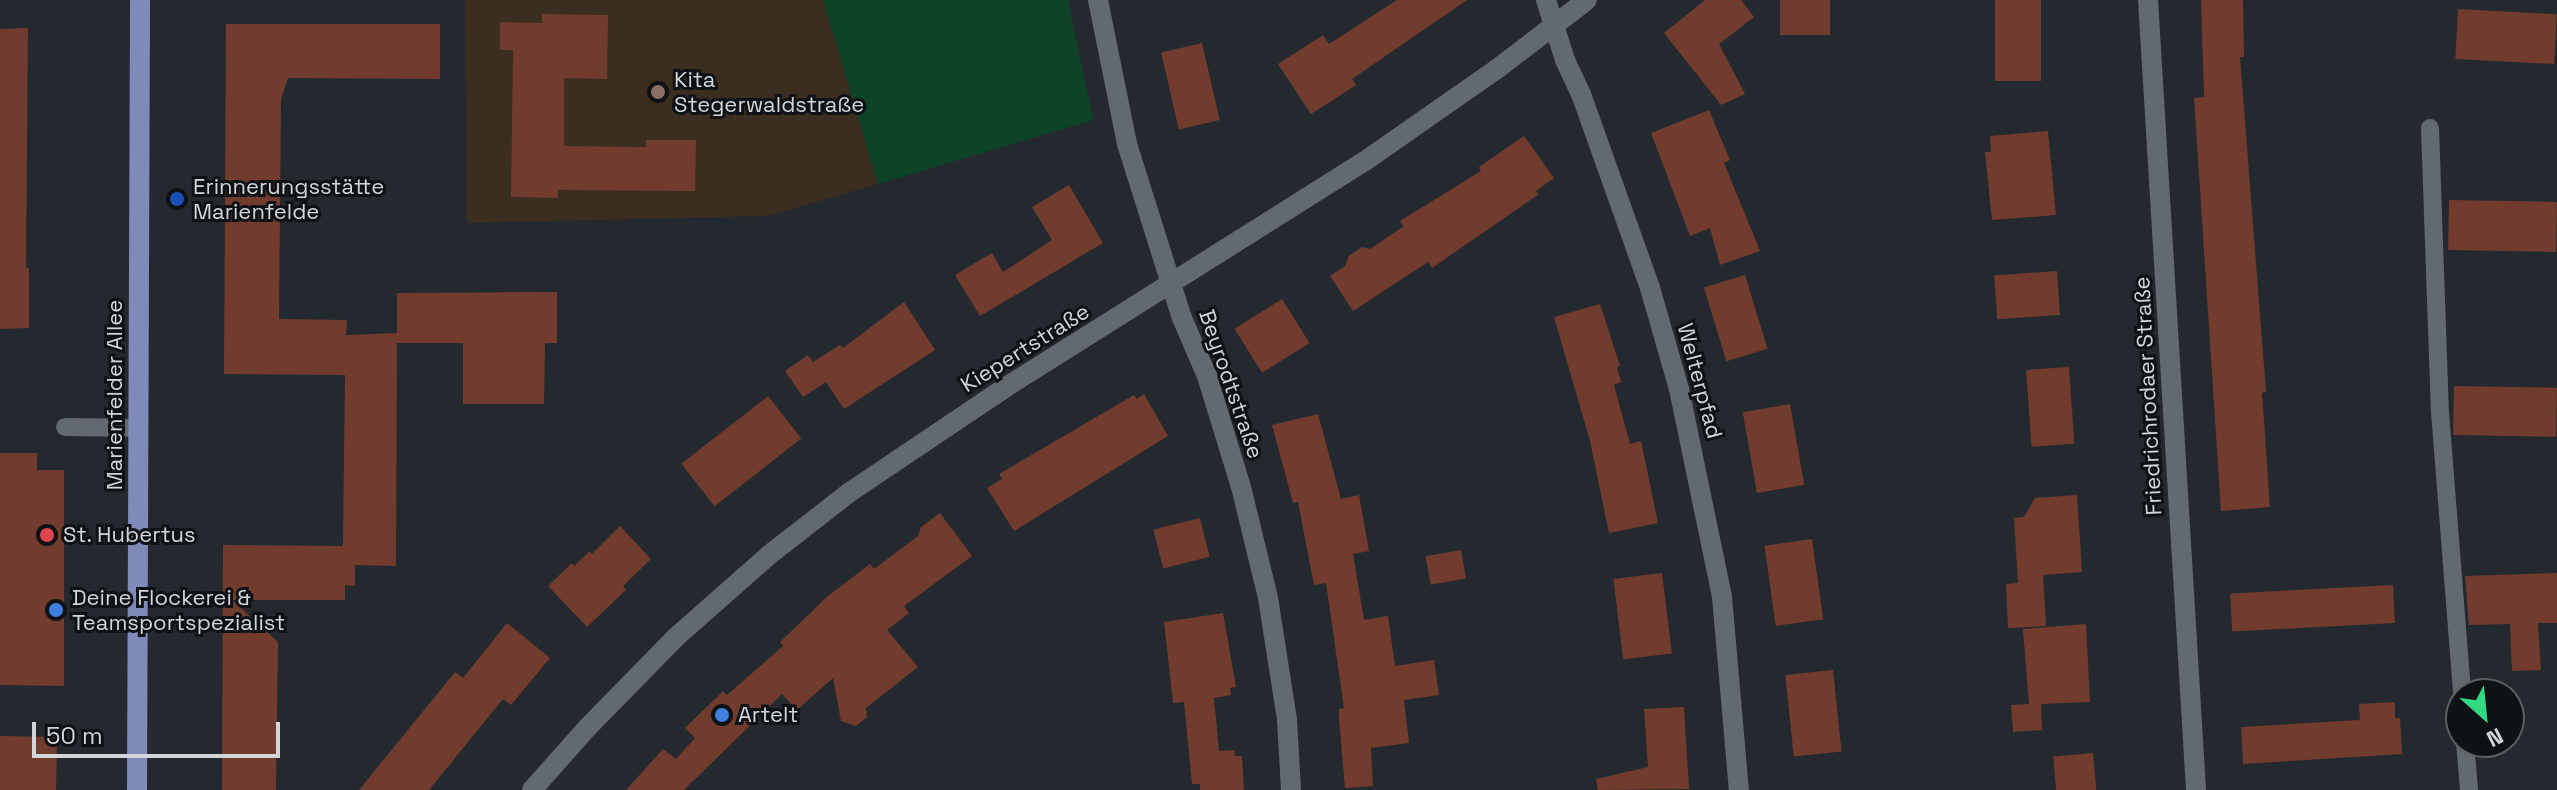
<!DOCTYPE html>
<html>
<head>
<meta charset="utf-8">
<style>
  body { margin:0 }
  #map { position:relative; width:2557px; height:790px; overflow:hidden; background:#24292f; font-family:"Space Grotesk",sans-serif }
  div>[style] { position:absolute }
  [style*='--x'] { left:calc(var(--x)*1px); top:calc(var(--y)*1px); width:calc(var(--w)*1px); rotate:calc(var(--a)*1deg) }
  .education>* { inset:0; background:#3b2d20 }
  .green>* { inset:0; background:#0f4327 }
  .building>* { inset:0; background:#713c2d; transform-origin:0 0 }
  .lane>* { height:18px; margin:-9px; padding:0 9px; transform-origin:9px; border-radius:9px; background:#62696f }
  .street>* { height:20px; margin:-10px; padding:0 10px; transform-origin:10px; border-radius:10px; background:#62696f }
  .primary>* { height:20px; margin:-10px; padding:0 10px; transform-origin:10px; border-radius:10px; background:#7f8abb }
  .dots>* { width:22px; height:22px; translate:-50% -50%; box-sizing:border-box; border:4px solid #0f1214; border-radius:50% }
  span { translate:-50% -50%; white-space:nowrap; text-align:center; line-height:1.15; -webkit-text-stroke:6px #0f1214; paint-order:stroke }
  .poi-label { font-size:22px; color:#d2d6da }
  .left { translate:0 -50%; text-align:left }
  .street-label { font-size:22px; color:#d2d6da }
  .north { position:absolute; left:2445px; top:678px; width:80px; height:80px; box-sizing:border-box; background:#0f1214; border:2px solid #5d6063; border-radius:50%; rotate:153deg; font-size:22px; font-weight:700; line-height:32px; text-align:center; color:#d2d6da }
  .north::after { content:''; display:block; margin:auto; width:28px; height:36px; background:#33d882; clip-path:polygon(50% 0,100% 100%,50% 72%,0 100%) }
  .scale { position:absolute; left:32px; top:722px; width:248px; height:36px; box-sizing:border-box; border:4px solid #d2d6da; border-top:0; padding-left:10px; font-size:24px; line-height:28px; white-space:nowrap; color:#d2d6da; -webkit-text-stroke:6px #0f1214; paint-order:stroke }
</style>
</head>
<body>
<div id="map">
  <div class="education">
    <i style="clip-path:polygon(465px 0,823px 0,878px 184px,768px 216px,467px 223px)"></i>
  </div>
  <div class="green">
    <i style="clip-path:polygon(823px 0,1068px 0,1093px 120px,878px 184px)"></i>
  </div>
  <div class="building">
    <i style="clip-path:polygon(1397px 0,1467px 0,1352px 79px,1356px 85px,1311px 114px,1278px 64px,1323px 35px,1329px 44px)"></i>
    <i style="clip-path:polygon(1705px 0,1741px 0,1754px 17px,1719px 44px,1745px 94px,1721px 105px,1664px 33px)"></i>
    <i style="left:1780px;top:0;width:50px;height:35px"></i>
    <i style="left:1995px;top:0;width:46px;height:81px"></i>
    <i style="clip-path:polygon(2201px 0,2243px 0,2244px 57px,2240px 57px,2266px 392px,2262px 393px,2270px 507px,2221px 511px,2194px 98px,2204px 97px)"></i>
    <i style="left:2458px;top:9px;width:99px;height:50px;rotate:3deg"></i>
    <i style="clip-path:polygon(542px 14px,608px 15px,607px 79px,564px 78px,564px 146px,646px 147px,646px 140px,696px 140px,695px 191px,558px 190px,558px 198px,511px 197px,513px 50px,500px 50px,500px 22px,542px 23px)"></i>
    <i style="clip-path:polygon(226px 24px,440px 24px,440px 79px,288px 78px,281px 99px,279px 319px,347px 320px,346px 335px,397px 333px,396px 566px,355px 565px,355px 586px,345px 585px,345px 600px,232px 600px,278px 642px,276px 790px,222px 790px,223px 545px,343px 546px,345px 375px,224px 374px)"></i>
    <i style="clip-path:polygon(28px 28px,26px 268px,29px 268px,29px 328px,0 329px,0 29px)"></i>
    <i style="left:1202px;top:43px;width:79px;height:42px;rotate:77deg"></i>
    <i style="clip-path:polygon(1709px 110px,1730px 160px,1724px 163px,1760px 251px,1720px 265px,1710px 228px,1690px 236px,1651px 133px)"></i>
    <i style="clip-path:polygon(2048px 131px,2056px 215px,1992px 220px,1985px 152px,1991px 152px,1990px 136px)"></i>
    <i style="clip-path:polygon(1524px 136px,1554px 178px,1536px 191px,1539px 194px,1432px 268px,1428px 262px,1353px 311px,1330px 276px,1345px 266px,1349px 256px,1362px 247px,1370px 249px,1404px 226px,1400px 221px,1481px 171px,1479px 167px)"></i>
    <i style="clip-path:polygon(1069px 185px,1103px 243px,980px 316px,955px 275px,992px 253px,1003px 272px,1052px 240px,1032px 207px)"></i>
    <i style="left:2449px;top:200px;width:108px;height:50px;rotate:1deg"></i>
    <i style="left:2057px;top:271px;width:44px;height:63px;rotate:86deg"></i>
    <i style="left:1745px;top:275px;width:77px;height:43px;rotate:73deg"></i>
    <i style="clip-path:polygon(557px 292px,557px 343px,545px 343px,544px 404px,463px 404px,463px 343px,397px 343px,397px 293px)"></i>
    <i style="left:1282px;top:299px;width:52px;height:56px;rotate:58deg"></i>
    <i style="clip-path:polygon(904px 302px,935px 350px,844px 409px,826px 382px,803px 397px,785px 371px,808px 355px,813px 362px,840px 345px,843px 348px)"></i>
    <i style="clip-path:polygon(1600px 304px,1620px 366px,1617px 367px,1621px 382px,1614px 385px,1630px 444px,1641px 441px,1658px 523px,1609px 533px,1590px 441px,1554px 317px)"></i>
    <i style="left:2069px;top:367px;width:77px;height:43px;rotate:86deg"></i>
    <i style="left:2454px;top:386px;width:103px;height:49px;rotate:1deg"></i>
    <i style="clip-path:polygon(1144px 394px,1168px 436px,1014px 531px,987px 488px,1002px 479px,999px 474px,1134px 395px,1137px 399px)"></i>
    <i style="left:768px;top:396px;width:54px;height:110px;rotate:52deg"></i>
    <i style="left:1790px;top:404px;width:82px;height:48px;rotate:80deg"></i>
    <i style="clip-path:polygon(1318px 414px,1341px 499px,1359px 495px,1369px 551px,1353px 554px,1364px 620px,1388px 616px,1395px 666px,1434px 660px,1439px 695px,1404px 700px,1409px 743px,1371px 748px,1373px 786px,1345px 788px,1339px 718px,1339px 709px,1344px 708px,1326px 583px,1314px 585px,1298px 502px,1293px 503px,1272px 425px)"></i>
    <i style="clip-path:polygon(0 453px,37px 453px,37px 470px,64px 470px,64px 686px,0 685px)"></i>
    <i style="clip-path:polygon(2077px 495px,2082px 572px,2043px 575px,2046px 626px,2008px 628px,2006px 584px,2018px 583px,2014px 518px,2024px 517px,2035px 498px)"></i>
    <i style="clip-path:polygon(940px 513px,972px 556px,904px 606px,909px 613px,887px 630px,918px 667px,866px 708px,867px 717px,856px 726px,841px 721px,833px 678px,797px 710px,782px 694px,684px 790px,626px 790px,663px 749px,676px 759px,695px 738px,685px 728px,723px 691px,727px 695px,783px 646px,780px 642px,828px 596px,870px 564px,874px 569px,918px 536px,921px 527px)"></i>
    <i style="left:1200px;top:518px;width:40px;height:48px;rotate:76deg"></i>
    <i style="clip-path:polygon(620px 526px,651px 559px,623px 586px,626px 590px,587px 627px,548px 586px,572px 563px,574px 566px,590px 551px,592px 554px)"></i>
    <i style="left:1812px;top:539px;width:81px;height:48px;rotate:82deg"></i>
    <i style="left:1461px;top:550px;width:29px;height:36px;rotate:80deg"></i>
    <i style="left:1662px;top:573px;width:81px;height:49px;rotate:83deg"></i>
    <i style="clip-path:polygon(2557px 573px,2557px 623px,2538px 623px,2541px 670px,2512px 671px,2510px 624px,2469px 625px,2465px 576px)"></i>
    <i style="left:2393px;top:585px;width:38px;height:163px;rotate:87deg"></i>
    <i style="clip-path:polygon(1223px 613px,1236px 687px,1230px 688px,1231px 695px,1214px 698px,1219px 751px,1234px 750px,1235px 756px,1242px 756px,1244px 790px,1200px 790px,1200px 784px,1192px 784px,1184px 702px,1173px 703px,1164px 622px)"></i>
    <i style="clip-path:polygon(507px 623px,550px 658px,511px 705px,503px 699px,429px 790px,359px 790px,455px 672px,463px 678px)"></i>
    <i style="clip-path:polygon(2086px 624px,2090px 702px,2041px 704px,2042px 730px,2013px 732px,2011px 705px,2029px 704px,2023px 629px)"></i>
    <i style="left:1833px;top:670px;width:82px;height:48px;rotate:84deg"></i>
    <i style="clip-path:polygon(2395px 702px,2395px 718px,2400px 718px,2402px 754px,2243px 764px,2241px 727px,2360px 720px,2359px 704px)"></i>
    <i style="clip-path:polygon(1684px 707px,1689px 789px,1598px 790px,1596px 779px,1648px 767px,1644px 709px)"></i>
    <i style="left:0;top:736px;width:57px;height:54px;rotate:1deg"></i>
    <i style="left:2093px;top:753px;width:37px;height:40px;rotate:85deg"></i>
  </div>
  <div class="lane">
    <i style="--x:2430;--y:128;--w:284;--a:88"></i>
    <i style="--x:2440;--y:412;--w:283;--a:85.5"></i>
    <i style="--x:65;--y:427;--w:73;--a:0.8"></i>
    <i style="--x:2465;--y:742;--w:48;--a:85.2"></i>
  </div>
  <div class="street">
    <i style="--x:1098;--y:0;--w:147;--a:78.6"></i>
    <i style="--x:1127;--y:144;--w:182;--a:72.5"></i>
    <i style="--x:1182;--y:318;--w:63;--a:66.7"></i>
    <i style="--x:1207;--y:376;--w:116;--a:73"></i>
    <i style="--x:1241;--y:487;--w:114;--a:76.3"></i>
    <i style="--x:1268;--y:598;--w:123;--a:81.1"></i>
    <i style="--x:1287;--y:720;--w:70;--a:86.7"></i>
    <i style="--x:1546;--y:0;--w:63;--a:72.4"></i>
    <i style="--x:1565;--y:60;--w:38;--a:65"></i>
    <i style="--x:1581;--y:94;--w:206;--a:70.4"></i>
    <i style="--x:1650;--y:288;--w:105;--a:74"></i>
    <i style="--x:1679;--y:389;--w:212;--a:78.3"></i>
    <i style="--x:1722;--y:597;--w:194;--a:85"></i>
    <i style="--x:2148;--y:0;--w:791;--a:86.52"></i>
    <i style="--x:532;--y:790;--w:83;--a:-48.4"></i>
    <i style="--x:587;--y:728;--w:126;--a:-45.6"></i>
    <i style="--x:675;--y:638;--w:125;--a:-41.4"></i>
    <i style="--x:769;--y:555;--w:103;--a:-37.9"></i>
    <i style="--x:850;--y:492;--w:188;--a:-33.9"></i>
    <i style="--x:1006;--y:387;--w:424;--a:-32.2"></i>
    <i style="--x:1365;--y:161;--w:161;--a:-34.9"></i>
    <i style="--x:1497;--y:69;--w:113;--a:-37.5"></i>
  </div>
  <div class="primary">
    <i style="--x:137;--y:790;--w:790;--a:-89.78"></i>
  </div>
  <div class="dots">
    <i style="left:658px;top:92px;background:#8d6e63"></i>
    <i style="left:177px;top:199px;background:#1a4fb4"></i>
    <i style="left:47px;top:535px;background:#e0444e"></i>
    <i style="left:56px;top:610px;background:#3f7fe0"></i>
    <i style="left:722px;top:715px;background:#3f7fe0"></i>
  </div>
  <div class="poi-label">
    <span class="left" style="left:674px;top:92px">Kita<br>Stegerwaldstraße</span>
    <span class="left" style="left:193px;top:199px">Erinnerungsstätte<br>Marienfelde</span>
    <span class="left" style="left:63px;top:535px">St. Hubertus</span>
    <span class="left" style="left:72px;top:610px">Deine Flockerei &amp;<br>Teamsportspezialist</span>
    <span class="left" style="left:738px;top:715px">Artelt</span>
  </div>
  <div class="street-label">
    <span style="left:1025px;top:348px;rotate:-32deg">Kiepertstraße</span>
    <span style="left:1700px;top:381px;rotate:75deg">Welterpfad</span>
    <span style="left:1231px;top:384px;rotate:71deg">Beyrodtstraße</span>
    <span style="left:115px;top:395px;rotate:-90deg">Marienfelder Allee</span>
    <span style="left:2148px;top:396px;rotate:-93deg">Friedrichrodaer Straße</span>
  </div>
  <div class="north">N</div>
  <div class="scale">50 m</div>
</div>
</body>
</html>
